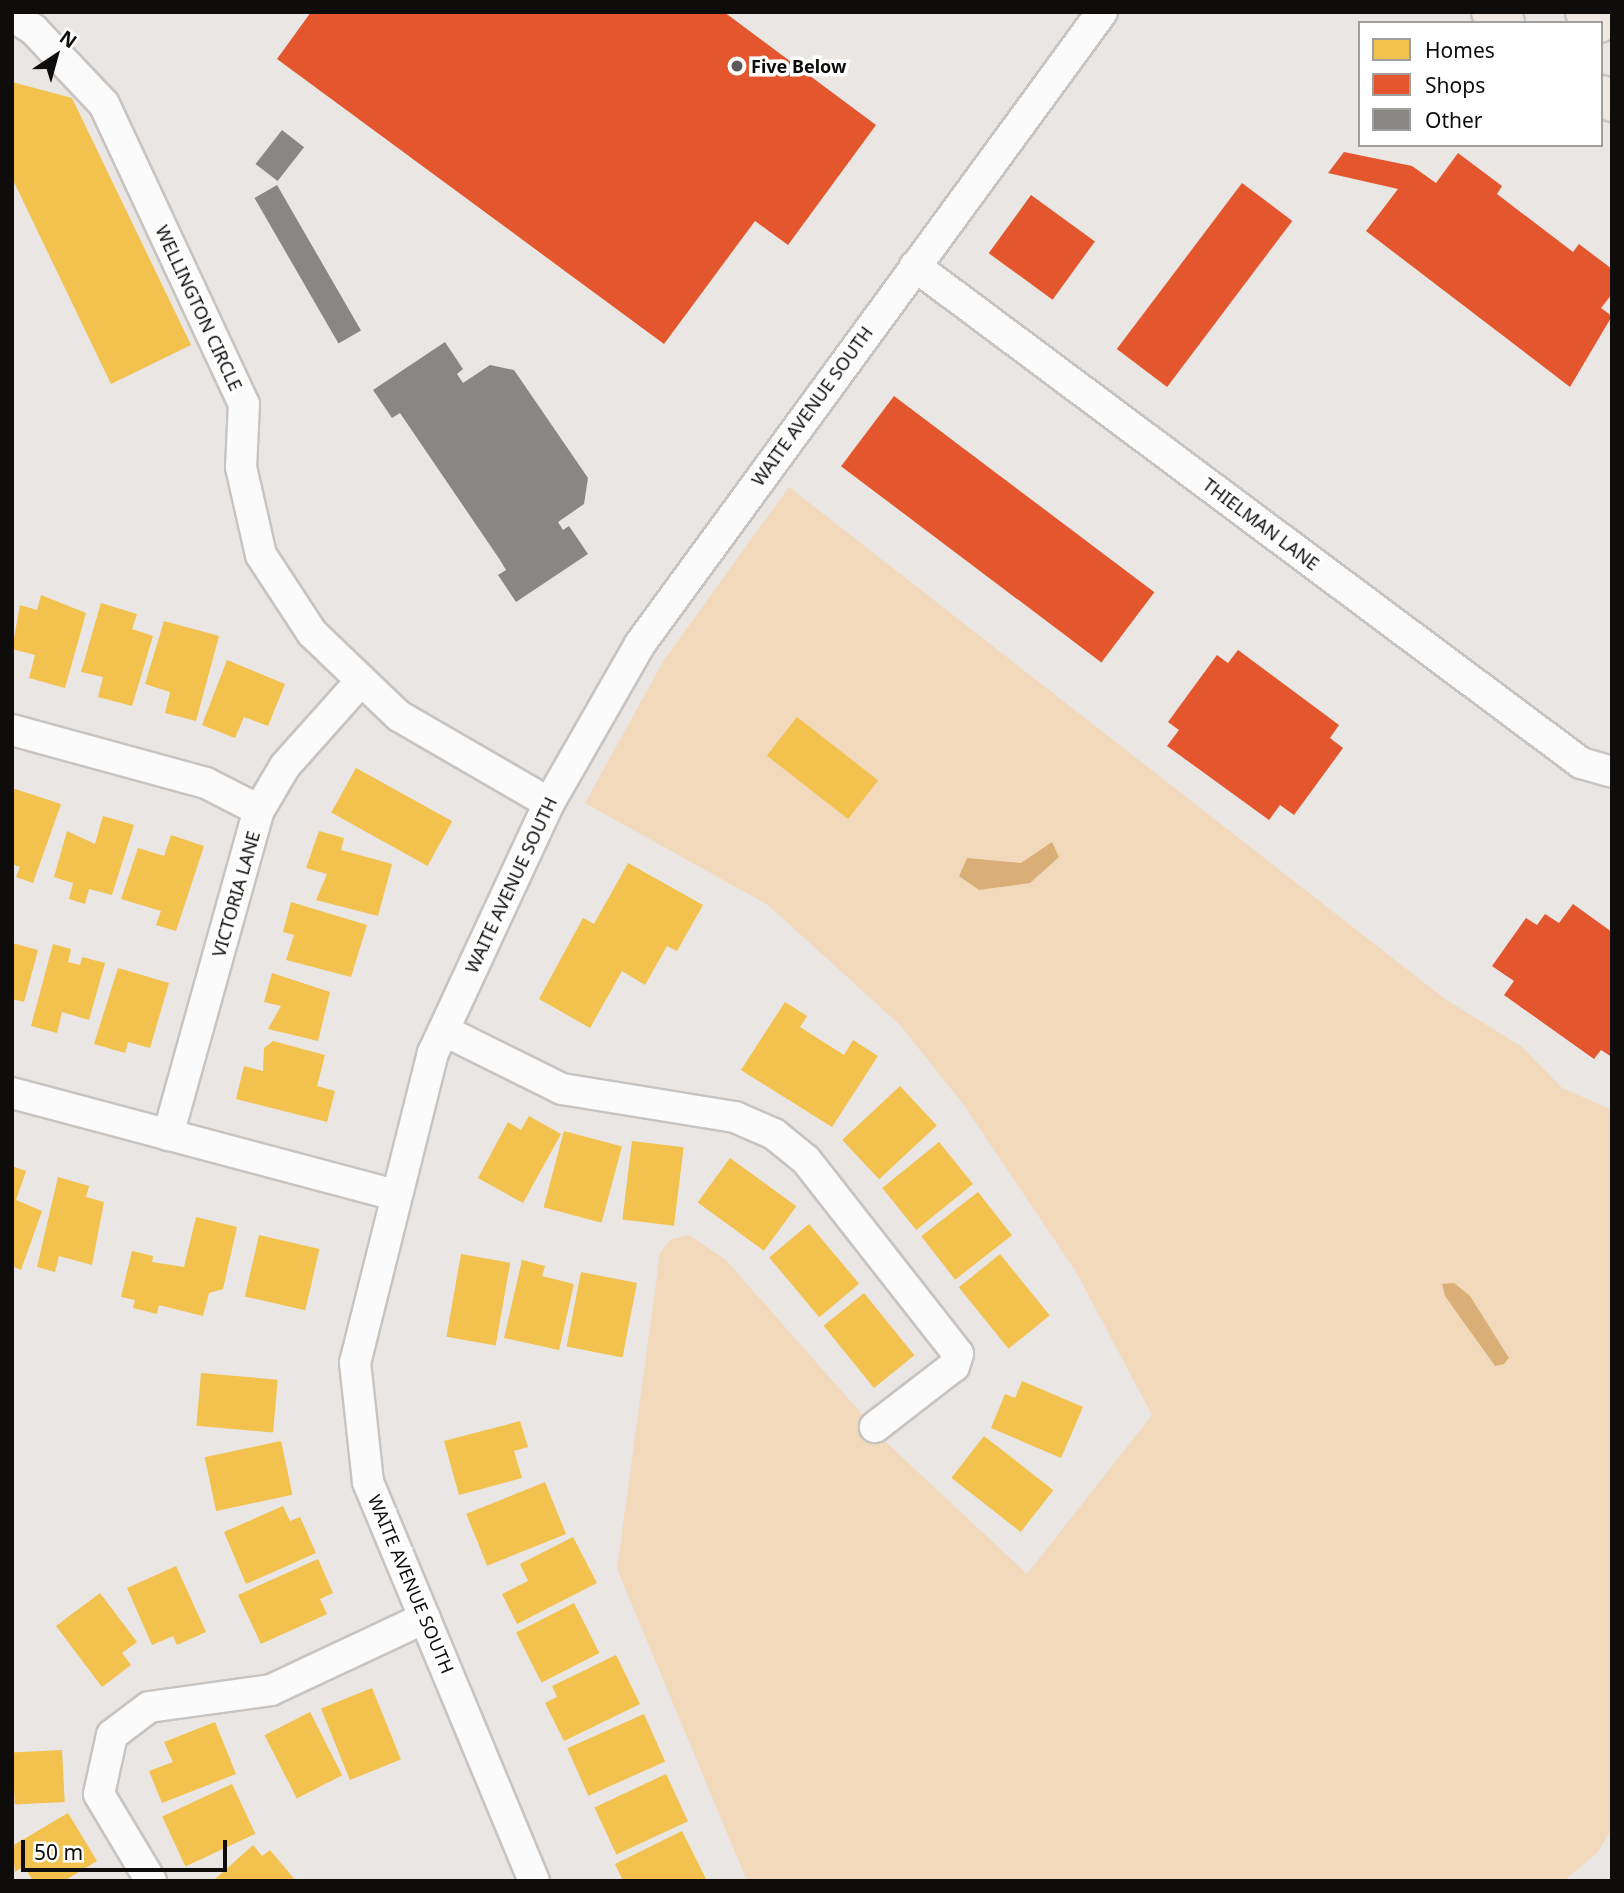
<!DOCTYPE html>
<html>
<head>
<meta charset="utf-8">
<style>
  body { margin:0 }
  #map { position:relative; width:1624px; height:1893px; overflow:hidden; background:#e9e6e3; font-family:"Noto Sans",sans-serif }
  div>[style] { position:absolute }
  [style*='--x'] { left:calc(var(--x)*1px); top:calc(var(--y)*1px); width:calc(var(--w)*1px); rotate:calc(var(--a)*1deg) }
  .green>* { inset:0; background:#f2d9bb }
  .water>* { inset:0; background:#d9af77 }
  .homes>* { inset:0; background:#f2c14e; transform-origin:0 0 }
  .shops>* { inset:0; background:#e4572e; transform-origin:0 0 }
  .building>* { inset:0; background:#898784; transform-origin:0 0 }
  .roads { filter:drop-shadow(2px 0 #c7c4c2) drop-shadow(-2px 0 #c7c4c2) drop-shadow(0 2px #c7c4c2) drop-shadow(0 -2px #c7c4c2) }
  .minor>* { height:30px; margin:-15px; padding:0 15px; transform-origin:15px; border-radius:15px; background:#fcfbfb }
  .highway>* { height:38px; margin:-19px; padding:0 19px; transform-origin:19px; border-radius:19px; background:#eee8e0 }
  .dots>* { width:19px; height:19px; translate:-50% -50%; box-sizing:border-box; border:4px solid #fff; border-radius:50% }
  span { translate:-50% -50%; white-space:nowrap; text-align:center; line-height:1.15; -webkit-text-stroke:7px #fff; paint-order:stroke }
  .poi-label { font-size:18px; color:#0f0d0b; font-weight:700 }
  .left { translate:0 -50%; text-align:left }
  .street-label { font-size:18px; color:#0f0d0b }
  .frame { position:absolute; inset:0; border:14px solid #0f0d0b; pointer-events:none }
  .legend { position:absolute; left:1358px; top:21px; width:245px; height:126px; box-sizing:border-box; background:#fff; border:2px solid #9f9e9d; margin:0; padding:9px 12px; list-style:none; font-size:21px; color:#0f0d0b }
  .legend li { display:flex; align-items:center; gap:14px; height:35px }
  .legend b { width:35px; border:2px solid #9f9e9d }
  .north { position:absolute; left:21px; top:21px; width:70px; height:70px; -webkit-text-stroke:5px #fff; paint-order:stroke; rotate:36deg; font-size:19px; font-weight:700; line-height:28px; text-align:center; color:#0f0d0b }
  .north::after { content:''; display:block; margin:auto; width:24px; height:32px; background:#0f0d0b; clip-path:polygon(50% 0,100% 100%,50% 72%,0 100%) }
  .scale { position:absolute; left:21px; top:1840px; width:206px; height:32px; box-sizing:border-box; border:4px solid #0f0d0b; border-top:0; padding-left:9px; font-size:21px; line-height:24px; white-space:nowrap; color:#0f0d0b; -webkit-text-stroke:5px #fff; paint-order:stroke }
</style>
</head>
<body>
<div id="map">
  <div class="green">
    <i style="clip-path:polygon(789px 487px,1445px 999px,1522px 1047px,1562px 1088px,1612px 1110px,1612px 1828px,1598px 1852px,1564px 1881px,747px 1881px,617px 1569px,660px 1253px,671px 1239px,689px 1235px,726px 1260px,889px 1445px,1027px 1574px,1152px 1415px,1076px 1272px,963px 1104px,900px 1025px,768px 905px,585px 803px,664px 660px)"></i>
  </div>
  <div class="water">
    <i style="clip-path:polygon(1052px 842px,1059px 857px,1030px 883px,979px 890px,959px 876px,967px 858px,1021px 863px)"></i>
    <i style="clip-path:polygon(1454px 1283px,1470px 1296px,1509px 1358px,1504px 1364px,1495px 1366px,1445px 1296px,1442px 1284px)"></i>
  </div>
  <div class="homes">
    <i style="clip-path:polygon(12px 82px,72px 98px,191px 345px,111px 384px,12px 178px)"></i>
    <i style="clip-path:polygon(41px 595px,86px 613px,65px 688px,29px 678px,35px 655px,12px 649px,20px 605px,37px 610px)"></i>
    <i style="clip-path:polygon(101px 603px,137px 614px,132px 629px,153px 636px,132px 706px,98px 697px,103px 677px,81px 672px)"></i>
    <i style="clip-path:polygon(164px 621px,219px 636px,196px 721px,165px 713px,170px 692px,145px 684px)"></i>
    <i style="clip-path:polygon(227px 660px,285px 684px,268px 726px,244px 717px,235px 738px,202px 725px)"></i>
    <i style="left:797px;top:717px;width:103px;height:49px;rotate:38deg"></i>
    <i style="left:356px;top:768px;width:110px;height:51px;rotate:29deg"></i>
    <i style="clip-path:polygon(12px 788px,61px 804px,33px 883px,16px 877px,20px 867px,12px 864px)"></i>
    <i style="clip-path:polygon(103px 816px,134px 825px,112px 895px,89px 889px,85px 904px,69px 899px,73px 883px,54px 877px,67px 831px,95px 844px)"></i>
    <i style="clip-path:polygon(319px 831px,344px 838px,341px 850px,392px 864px,378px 916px,316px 900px,327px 874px,306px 868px)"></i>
    <i style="clip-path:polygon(171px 835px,204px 846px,176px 931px,156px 925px,161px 911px,121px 899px,138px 848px,164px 856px)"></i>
    <i style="clip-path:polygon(628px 863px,703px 905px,677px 951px,667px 946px,645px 985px,622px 971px,590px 1028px,539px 999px,583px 918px,594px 924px)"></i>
    <i style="clip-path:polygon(291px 902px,367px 925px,351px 977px,286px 960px,294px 935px,283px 932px)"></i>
    <i style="clip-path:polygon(12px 943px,38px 950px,24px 1002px,12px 999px)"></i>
    <i style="clip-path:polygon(53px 944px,71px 949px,68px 962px,80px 965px,82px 957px,105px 963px,89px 1020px,62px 1012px,57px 1033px,31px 1026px)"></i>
    <i style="clip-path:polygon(118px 968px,169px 983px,150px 1048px,128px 1042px,125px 1053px,94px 1044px)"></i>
    <i style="clip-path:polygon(272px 973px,330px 992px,318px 1041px,268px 1029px,281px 1006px,264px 1002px)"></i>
    <i style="clip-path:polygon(785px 1002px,807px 1016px,800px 1027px,844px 1055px,853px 1040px,878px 1056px,832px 1127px,741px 1070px)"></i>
    <i style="clip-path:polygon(273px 1041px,325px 1055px,317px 1086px,335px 1091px,327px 1122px,236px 1099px,244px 1066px,263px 1071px,264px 1048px)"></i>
    <i style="left:900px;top:1086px;width:54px;height:79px;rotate:47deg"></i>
    <i style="clip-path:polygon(529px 1116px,561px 1134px,523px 1203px,478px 1178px,508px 1122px,521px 1130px)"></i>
    <i style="left:564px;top:1131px;width:60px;height:79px;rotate:15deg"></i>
    <i style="left:632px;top:1141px;width:52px;height:79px;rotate:7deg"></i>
    <i style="left:939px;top:1142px;width:54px;height:73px;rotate:51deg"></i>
    <i style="left:730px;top:1158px;width:82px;height:55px;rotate:36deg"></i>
    <i style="clip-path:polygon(12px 1166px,26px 1171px,16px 1200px,42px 1211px,21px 1270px,12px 1266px)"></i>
    <i style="clip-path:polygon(58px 1177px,89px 1186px,86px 1197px,104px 1202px,92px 1265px,59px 1256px,55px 1272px,37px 1267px)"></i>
    <i style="left:978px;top:1192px;width:55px;height:72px;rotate:52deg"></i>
    <i style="clip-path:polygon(196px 1217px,237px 1227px,223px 1289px,209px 1293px,203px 1316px,159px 1305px,157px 1314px,133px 1308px,135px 1300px,121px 1297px,132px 1251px,153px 1256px,152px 1262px,184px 1267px)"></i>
    <i style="left:809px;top:1224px;width:78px;height:52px;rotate:50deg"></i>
    <i style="left:259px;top:1235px;width:62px;height:63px;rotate:13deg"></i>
    <i style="left:461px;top:1254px;width:50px;height:84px;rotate:10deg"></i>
    <i style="left:1000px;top:1254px;width:79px;height:53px;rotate:51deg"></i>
    <i style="clip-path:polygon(522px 1260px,545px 1266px,542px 1276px,574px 1284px,559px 1350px,504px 1338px)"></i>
    <i style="left:581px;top:1272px;width:57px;height:76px;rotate:11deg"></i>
    <i style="left:864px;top:1293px;width:80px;height:52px;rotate:51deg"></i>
    <i style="left:201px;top:1373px;width:77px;height:53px;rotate:5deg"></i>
    <i style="clip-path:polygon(1022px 1381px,1083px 1407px,1061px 1458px,991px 1428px,1005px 1394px,1015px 1398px)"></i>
    <i style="clip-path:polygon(520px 1421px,528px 1447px,514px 1451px,522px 1478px,459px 1495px,444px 1441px)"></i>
    <i style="left:984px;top:1436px;width:88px;height:53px;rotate:38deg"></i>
    <i style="left:281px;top:1441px;width:55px;height:78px;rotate:78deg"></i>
    <i style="left:545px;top:1482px;width:56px;height:85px;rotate:68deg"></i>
    <i style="clip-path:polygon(283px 1506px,290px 1521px,300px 1517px,316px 1553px,246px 1584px,224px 1532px)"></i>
    <i style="clip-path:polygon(573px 1537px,597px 1583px,517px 1624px,502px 1594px,528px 1581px,520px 1564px)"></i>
    <i style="clip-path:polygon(318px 1559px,333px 1593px,320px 1599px,327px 1614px,261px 1644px,238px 1595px)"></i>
    <i style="clip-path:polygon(176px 1566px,206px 1632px,177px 1645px,173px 1636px,152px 1645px,127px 1588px)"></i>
    <i style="clip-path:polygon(100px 1593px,137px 1642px,122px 1653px,131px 1665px,102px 1687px,56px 1626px)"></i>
    <i style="left:574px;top:1603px;width:56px;height:65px;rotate:63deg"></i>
    <i style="clip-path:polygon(616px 1655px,640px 1704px,564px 1741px,545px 1703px,557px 1697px,552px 1686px)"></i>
    <i style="left:372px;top:1688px;width:77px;height:55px;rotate:68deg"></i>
    <i style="left:310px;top:1712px;width:71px;height:51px;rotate:63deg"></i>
    <i style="left:644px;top:1714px;width:52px;height:84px;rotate:66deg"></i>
    <i style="clip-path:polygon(215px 1722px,236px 1774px,162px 1803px,149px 1771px,173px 1762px,164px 1742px)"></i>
    <i style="left:62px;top:1750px;width:52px;height:50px;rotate:87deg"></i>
    <i style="left:666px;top:1774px;width:52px;height:79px;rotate:65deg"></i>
    <i style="left:232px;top:1784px;width:55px;height:77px;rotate:65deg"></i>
    <i style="clip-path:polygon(68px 1813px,97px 1861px,64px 1881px,33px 1881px,24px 1866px,15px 1872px,12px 1846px)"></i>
    <i style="clip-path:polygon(682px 1831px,707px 1881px,623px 1881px,615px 1864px)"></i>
    <i style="clip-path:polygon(253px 1845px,262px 1856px,270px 1850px,296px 1881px,213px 1881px)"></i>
  </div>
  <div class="shops">
    <i style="clip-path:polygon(311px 12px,724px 12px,876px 125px,788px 245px,755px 221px,664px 344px,277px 59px)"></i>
    <i style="clip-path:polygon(1344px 152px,1412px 166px,1436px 183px,1458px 153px,1502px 186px,1497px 194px,1573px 252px,1579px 244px,1612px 269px,1612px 294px,1601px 308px,1612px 316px,1570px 387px,1366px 231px,1398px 189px,1328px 173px)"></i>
    <i style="left:1242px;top:183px;width:63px;height:208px;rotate:37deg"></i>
    <i style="left:1031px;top:195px;width:79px;height:72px;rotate:36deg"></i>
    <i style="left:894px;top:396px;width:326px;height:88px;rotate:37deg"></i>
    <i style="clip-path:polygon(1238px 650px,1339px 725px,1330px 738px,1343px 748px,1294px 815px,1280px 805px,1269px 820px,1167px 746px,1179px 730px,1168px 722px,1217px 655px,1228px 663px)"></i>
    <i style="clip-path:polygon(1573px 904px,1612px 932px,1612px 1057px,1601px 1050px,1594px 1059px,1504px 995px,1514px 981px,1492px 966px,1526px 918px,1537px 925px,1545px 914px,1559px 923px)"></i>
  </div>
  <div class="building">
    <i style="left:282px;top:130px;width:28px;height:43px;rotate:38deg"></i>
    <i style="left:277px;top:185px;width:168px;height:26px;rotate:60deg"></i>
    <i style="clip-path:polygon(445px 342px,463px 369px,457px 374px,463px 383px,490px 365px,514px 370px,588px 478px,584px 504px,558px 522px,563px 530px,569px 526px,588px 554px,516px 602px,498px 575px,506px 570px,500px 560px,400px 413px,392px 418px,373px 390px)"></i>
  </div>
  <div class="roads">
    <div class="minor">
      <i style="--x:12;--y:16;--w:25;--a:32"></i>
      <i style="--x:33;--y:29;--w:103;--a:46.6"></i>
      <i style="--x:104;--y:104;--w:331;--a:65"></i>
      <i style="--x:244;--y:404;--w:63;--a:92.7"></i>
      <i style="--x:241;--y:467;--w:90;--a:77.2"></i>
      <i style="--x:261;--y:555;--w:93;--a:56.8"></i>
      <i style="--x:312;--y:633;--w:120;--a:43.7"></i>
      <i style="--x:399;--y:716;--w:173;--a:30.1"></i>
      <i style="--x:915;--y:266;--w:831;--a:36.73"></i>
      <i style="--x:1581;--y:763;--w:32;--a:16"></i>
      <i style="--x:12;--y:730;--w:201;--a:15.3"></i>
      <i style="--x:206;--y:783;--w:59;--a:27"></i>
      <i style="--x:445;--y:1031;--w:131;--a:26.4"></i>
      <i style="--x:562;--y:1089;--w:175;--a:9.2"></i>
      <i style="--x:735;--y:1117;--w:43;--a:23.6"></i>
      <i style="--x:774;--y:1134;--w:41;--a:39.1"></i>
      <i style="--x:806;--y:1160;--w:246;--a:51.9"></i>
      <i style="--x:958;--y:1354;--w:13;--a:108"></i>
      <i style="--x:954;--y:1366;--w:100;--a:142.3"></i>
      <i style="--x:12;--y:1093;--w:397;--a:14.9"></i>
      <i style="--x:168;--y:1135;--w:337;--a:-74.4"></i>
      <i style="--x:259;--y:810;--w:51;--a:-59.4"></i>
      <i style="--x:285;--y:766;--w:111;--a:-48.3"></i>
      <i style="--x:151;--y:1881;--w:101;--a:-120.9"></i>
      <i style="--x:99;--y:1794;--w:60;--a:-77.6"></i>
      <i style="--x:112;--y:1735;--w:46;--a:-37.1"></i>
      <i style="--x:149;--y:1707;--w:123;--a:-7.9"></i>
      <i style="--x:271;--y:1690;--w:170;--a:-25.1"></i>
      <i style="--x:534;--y:1881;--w:432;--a:-112.6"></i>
      <i style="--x:368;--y:1482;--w:120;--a:-96.2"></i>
      <i style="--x:355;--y:1363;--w:320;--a:-75.9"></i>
      <i style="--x:433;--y:1053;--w:276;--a:-65.1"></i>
      <i style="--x:549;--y:803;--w:183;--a:-60.2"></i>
      <i style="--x:640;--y:644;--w:783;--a:-53.83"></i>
    </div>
    <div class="highway">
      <i style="--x:1491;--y:12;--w:18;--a:38"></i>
      <i style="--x:1585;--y:12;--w:18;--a:38"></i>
      <i style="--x:1601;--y:95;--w:13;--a:32"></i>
    </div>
  </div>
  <div class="dots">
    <i style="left:737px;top:66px;background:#5b5957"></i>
  </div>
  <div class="poi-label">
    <span class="left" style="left:751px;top:66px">Five Below</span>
  </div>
  <div class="street-label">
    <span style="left:199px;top:308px;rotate:65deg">WELLINGTON CIRCLE</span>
    <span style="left:812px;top:406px;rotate:-54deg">WAITE AVENUE SOUTH</span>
    <span style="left:1261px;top:524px;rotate:37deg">THIELMAN LANE</span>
    <span style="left:511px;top:885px;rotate:-65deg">WAITE AVENUE SOUTH</span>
    <span style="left:236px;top:894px;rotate:-74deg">VICTORIA LANE</span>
    <span style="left:411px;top:1584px;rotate:67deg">WAITE AVENUE SOUTH</span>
  </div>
  <div class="frame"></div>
  <ul class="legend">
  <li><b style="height:19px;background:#f2c14e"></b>Homes</li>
  <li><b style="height:19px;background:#e4572e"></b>Shops</li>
  <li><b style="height:19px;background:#898784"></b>Other</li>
  </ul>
  <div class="north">N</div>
  <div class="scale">50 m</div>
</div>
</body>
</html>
